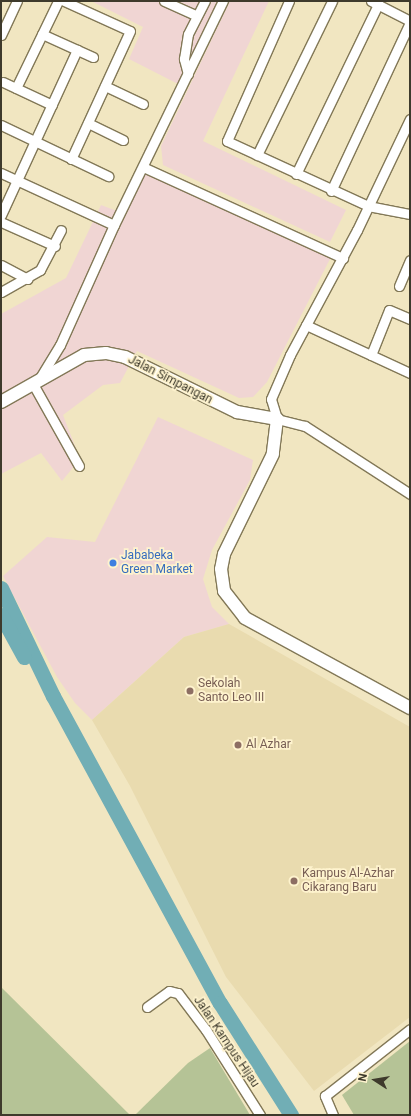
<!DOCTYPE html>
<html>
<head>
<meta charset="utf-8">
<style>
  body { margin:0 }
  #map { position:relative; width:411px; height:1116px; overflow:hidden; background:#f1e6c1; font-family:Roboto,sans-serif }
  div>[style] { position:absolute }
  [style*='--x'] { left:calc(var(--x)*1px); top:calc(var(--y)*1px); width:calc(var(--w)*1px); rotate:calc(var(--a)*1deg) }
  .commercial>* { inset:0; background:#f0d5d3 }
  .built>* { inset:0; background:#e9dbaf }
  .green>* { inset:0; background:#b5c396 }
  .river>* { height:15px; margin:-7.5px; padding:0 7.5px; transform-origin:7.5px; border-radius:7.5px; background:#71aeb5 }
  .roads { filter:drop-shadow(1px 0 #827857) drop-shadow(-1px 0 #827857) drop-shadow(0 1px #827857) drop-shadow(0 -1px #827857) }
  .minor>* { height:9px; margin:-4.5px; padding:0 4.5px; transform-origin:4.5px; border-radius:4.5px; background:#fff }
  .tertiary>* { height:12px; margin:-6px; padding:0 6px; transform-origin:6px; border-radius:6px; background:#fff }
  .dots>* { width:11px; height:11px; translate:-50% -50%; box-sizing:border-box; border:2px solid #fef3ce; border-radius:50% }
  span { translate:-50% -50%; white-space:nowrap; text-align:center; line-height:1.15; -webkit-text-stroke:3.5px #fef3ce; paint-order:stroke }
  .street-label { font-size:12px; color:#3e3a2c }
  .shop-label { font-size:12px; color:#366cbe }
  .left { translate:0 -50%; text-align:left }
  .education-label { font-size:12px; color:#785e54 }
  .frame { position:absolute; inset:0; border:2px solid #3e3a2c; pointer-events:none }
  .north { position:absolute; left:355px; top:1060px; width:40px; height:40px; -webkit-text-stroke:3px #fef3ce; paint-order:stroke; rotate:282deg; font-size:11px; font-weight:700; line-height:16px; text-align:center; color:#3e3a2c }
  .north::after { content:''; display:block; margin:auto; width:14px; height:18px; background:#3e3a2c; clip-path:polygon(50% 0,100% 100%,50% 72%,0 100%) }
</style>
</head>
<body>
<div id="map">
  <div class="commercial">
    <i style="clip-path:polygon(91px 1px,219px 1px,180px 85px,129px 59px,143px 27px)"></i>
    <i style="clip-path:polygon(230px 1px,269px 1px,203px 141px,346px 210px,330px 242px,163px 165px,161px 146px)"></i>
    <i style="clip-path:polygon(139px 167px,331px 257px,267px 382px,253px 397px,239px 398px,137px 351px,120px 383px,103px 385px,63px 415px,80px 459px,62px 481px,41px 453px,1px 474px,1px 314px,66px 278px,101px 205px,117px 211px)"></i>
    <i style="clip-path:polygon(158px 417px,253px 460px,250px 480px,212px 550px,203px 579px,212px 607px,229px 624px,184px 637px,92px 720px,75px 703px,57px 677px,3px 576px,47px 537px,95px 542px)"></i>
  </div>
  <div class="built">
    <i style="clip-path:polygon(229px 624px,410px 727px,410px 1017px,314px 1091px,226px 977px,130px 786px,92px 720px,184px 637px)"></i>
  </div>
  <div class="green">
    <i style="clip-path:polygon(1px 987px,130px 1115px,1px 1115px)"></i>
    <i style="clip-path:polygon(410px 1041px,410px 1115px,354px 1115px,342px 1095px)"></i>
    <i style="clip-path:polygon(210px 1048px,250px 1115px,135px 1115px,188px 1063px)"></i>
  </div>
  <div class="river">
    <i style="--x:1;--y:588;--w:120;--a:64.3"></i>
    <i style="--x:53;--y:696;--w:349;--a:61.5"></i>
    <i style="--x:220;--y:1003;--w:133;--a:57.6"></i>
    <i style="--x:1;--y:615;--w:48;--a:61.3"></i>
  </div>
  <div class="roads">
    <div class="minor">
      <i style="--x:64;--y:1;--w:72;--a:24.4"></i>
      <i style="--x:130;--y:31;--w:141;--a:114.7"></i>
      <i style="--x:164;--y:1;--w:34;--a:24"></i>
      <i style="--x:289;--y:1;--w:153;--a:113.9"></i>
      <i style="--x:227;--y:141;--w:155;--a:24.7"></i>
      <i style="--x:368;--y:206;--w:43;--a:10.8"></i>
      <i style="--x:371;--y:1;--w:44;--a:27.1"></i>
      <i style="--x:42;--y:34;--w:56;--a:24.3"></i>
      <i style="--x:1;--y:35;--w:38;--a:-65"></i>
      <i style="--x:188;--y:74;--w:16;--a:-105"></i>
      <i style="--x:184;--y:59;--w:25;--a:-81"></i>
      <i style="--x:188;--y:34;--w:37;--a:-63"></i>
      <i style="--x:3;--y:82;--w:54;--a:25.1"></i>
      <i style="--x:105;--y:86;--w:42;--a:25.3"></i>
      <i style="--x:16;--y:88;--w:97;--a:-64.2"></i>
      <i style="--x:410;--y:119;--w:123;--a:115.5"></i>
      <i style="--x:357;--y:230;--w:142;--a:118.2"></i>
      <i style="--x:290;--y:355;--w:48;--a:113.4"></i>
      <i style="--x:271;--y:399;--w:21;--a:73"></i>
      <i style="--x:277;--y:419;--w:29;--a:14"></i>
      <i style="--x:305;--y:426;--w:125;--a:32.9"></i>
      <i style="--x:88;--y:123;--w:39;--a:26"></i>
      <i style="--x:1;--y:125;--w:119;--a:25.5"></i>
      <i style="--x:257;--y:155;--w:171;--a:-64"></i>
      <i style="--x:143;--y:167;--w:220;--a:24.5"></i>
      <i style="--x:1;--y:173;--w:124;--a:24.7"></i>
      <i style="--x:296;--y:174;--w:189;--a:-64.2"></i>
      <i style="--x:331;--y:191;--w:187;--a:-64.9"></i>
      <i style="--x:1;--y:215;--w:182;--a:-65.3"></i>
      <i style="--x:1;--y:222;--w:59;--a:24"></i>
      <i style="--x:1;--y:265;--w:30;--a:28"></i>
      <i style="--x:399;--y:286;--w:28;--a:-67"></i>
      <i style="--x:1;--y:292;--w:45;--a:-29.4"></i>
      <i style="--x:40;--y:270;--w:45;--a:-62.3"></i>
      <i style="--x:306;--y:325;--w:115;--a:24.8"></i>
      <i style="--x:371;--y:355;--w:48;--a:-68.2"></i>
      <i style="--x:389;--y:310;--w:23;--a:23"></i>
      <i style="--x:38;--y:381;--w:42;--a:-58.6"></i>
      <i style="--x:60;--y:345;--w:132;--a:-65.8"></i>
      <i style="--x:114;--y:225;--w:249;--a:-64.1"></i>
      <i style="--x:33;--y:384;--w:94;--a:60.7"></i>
      <i style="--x:147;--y:1007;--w:27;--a:-36"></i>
      <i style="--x:169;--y:991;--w:9;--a:13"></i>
      <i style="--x:178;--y:993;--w:46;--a:52.9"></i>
      <i style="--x:206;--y:1030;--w:101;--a:57.6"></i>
      <i style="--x:333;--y:1115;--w:21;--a:-113"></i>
      <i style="--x:325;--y:1096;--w:108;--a:-38.2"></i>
    </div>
    <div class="tertiary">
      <i style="--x:1;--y:402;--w:95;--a:-29.5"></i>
      <i style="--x:84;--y:355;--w:22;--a:-5"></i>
      <i style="--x:106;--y:353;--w:19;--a:12"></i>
      <i style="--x:125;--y:357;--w:125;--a:26.2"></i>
      <i style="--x:237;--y:412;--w:41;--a:9.9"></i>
      <i style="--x:277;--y:419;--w:35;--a:97"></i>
      <i style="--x:273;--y:454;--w:111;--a:116.1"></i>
      <i style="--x:224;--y:554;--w:15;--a:101"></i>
      <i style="--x:221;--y:569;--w:22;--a:82"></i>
      <i style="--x:224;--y:591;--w:34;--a:52"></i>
      <i style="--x:245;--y:618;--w:188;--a:28.6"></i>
    </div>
  </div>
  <div class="dots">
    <i style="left:113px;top:563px;background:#3f7fe0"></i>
    <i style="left:190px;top:691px;background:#8d6e63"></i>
    <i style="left:238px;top:745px;background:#8d6e63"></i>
    <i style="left:294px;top:881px;background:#8d6e63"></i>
  </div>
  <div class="street-label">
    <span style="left:170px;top:380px;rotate:27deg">Jalan Simpangan</span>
    <span style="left:226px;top:1042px;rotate:56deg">Jalan Kampus Hijau</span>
  </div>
  <div class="shop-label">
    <span class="left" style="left:121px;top:563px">Jababeka<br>Green Market</span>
  </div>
  <div class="education-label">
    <span class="left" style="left:198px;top:691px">Sekolah<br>Santo Leo III</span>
    <span class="left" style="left:246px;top:745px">Al Azhar</span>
    <span class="left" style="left:302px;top:881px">Kampus Al-Azhar<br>Cikarang Baru</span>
  </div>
  <div class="frame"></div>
  <div class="north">N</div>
</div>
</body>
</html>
